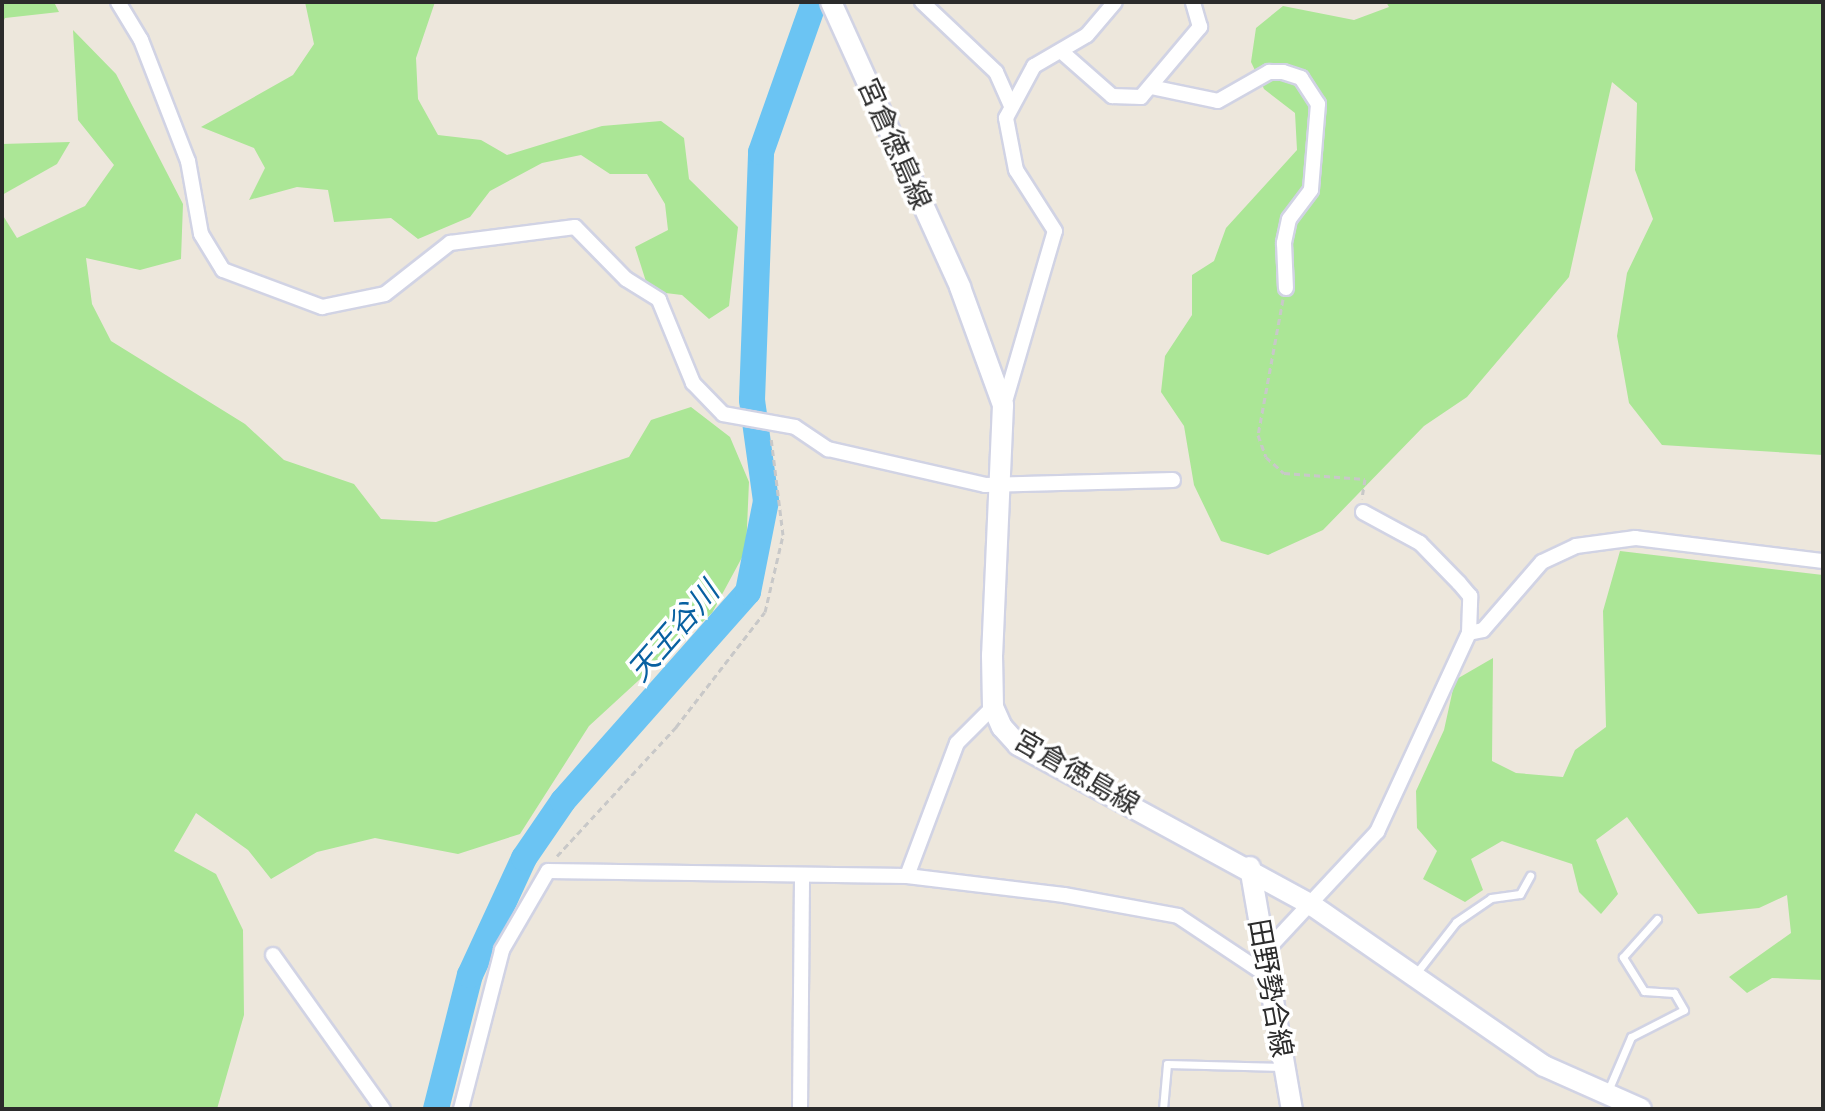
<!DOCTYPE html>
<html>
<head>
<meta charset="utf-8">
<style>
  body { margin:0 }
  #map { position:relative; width:1825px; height:1111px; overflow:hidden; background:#ede7dc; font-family:"Golos Text","Noto Sans JP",sans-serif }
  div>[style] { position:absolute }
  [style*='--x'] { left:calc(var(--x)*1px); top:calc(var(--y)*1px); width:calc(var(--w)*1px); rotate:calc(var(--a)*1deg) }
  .green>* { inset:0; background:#abe696 }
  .river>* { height:26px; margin:-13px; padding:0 13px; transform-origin:13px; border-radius:13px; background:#6bc4f3 }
  .path>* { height:3px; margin-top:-1.5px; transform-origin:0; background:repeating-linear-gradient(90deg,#c8c8c8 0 6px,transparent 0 10px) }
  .roads { filter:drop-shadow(2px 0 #d1d3e4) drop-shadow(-2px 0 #d1d3e4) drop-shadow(0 2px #d1d3e4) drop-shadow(0 -2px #d1d3e4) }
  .service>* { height:7px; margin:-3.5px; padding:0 3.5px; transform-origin:3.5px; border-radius:3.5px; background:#fff }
  .minor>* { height:14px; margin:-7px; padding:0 7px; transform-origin:7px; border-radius:7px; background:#fff }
  .secondary>* { height:20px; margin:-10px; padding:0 10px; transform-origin:10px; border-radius:10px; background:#fff }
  span { translate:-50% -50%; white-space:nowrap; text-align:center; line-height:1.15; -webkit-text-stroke:7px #fff; paint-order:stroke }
  .street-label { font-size:28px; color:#2b2b2b }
  .water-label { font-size:30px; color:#0860a1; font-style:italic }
  .frame { position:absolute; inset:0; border:4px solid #2b2b2b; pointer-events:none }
</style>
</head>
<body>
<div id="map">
  <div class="green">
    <i style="clip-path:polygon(2px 2px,54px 2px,59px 12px,5px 18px,2px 25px)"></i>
    <i style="clip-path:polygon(305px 2px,435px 2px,416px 58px,418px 99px,438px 135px,481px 140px,507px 155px,602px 126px,661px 121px,684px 138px,689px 179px,738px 227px,729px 306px,709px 319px,682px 295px,649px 291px,635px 247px,668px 230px,665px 204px,647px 174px,610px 174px,581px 155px,542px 163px,490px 191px,470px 217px,418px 239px,391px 218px,334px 222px,328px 190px,297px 187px,249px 200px,265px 168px,254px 148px,201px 127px,293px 75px,314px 44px)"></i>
    <i style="clip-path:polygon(1386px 2px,1823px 2px,1823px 455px,1662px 445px,1629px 403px,1617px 336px,1627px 273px,1653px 219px,1635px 170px,1637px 103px,1612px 82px,1569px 277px,1467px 397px,1424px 426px,1323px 530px,1268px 555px,1221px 541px,1194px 485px,1184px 426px,1161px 392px,1165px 356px,1192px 315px,1192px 275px,1214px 261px,1226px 228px,1297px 150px,1295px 113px,1264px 89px,1251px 62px,1256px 28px,1283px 6px,1354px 20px,1389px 7px)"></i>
    <i style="clip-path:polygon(73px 30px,116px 74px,183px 204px,181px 259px,140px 270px,86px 258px,92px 304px,111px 341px,245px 424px,284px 460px,354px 484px,381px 519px,436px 522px,629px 457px,651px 420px,691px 407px,730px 437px,749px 482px,746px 550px,712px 613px,589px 726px,520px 834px,458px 854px,375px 838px,317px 852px,271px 879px,248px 850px,196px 813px,174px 851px,216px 874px,243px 930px,244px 1015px,217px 1109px,2px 1109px,2px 214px,17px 238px,85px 206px,114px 165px,78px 120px)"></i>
    <i style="clip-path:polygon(70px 142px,57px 164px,2px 195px,2px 144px)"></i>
    <i style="clip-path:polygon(1620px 551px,1823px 575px,1823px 980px,1772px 978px,1747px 993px,1729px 977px,1791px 933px,1787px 895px,1759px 908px,1698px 914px,1627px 817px,1596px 840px,1618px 894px,1601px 914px,1579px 892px,1572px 864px,1502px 841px,1471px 859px,1483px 890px,1465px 902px,1423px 879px,1437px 851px,1417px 828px,1416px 791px,1444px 730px,1455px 680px,1493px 658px,1492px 761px,1516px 773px,1563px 777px,1575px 750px,1606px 727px,1603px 611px)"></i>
  </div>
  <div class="river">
    <i style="--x:436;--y:1109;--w:138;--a:-75.8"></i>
    <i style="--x:470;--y:975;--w:129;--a:-65.2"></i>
    <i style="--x:524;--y:858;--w:69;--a:-55.6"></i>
    <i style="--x:563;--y:801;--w:279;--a:-48.5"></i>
    <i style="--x:748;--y:592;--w:93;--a:-78.8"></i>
    <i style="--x:766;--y:501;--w:102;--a:-97.9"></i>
    <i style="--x:752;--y:400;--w:248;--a:-87.9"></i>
    <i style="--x:761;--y:152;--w:159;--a:-70.5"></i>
  </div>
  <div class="path">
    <i style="--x:1283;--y:299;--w:138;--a:100.4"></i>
    <i style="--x:1258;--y:435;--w:23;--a:70"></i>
    <i style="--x:1266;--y:457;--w:24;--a:42"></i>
    <i style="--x:1284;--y:473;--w:81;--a:4.2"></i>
    <i style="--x:1365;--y:479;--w:20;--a:99"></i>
    <i style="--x:557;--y:856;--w:176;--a:-47.3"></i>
    <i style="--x:676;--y:727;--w:145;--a:-52.3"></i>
    <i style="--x:765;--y:612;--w:79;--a:-76.8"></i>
    <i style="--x:783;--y:535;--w:99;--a:-97"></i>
  </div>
  <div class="roads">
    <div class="service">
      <i style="--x:1414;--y:976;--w:68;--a:-52.1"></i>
      <i style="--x:1456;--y:922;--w:42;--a:-34.4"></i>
      <i style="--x:1491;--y:898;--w:29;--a:-8"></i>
      <i style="--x:1520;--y:894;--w:21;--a:-61"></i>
      <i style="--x:1607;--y:1093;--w:61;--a:-66.8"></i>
      <i style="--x:1631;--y:1037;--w:59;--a:-27"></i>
      <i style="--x:1684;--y:1010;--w:20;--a:-120"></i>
      <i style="--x:1674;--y:993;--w:30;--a:-176"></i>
      <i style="--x:1644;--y:991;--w:40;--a:-122"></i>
      <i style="--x:1623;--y:957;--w:51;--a:-48.2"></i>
      <i style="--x:1163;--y:1109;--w:45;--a:-84.9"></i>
      <i style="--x:1167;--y:1064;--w:116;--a:1.5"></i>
    </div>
    <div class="minor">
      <i style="--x:118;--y:2;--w:44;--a:58.8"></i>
      <i style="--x:141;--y:40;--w:130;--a:68.8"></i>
      <i style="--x:188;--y:161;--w:74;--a:79.9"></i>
      <i style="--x:201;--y:234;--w:42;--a:58.6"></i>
      <i style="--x:223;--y:270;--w:106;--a:20.5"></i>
      <i style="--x:322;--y:307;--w:64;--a:-11.7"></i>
      <i style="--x:385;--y:294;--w:83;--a:-38.1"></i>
      <i style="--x:450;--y:243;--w:126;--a:-7.3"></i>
      <i style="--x:575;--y:227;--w:73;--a:45.6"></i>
      <i style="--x:626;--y:279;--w:39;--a:32"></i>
      <i style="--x:659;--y:300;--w:90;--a:67.7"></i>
      <i style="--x:693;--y:383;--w:43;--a:45.9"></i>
      <i style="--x:723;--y:414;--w:73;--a:10.2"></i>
      <i style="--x:795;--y:427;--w:40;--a:34"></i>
      <i style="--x:828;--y:449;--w:161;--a:12.9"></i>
      <i style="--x:985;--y:485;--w:188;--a:-1.5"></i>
      <i style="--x:922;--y:2;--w:102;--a:43.4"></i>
      <i style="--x:996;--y:72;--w:37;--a:66"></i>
      <i style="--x:1062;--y:52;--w:67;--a:41.3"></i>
      <i style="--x:1112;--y:96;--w:29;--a:2"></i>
      <i style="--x:1141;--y:97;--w:92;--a:-49.9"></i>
      <i style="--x:1200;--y:27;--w:26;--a:-106"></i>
      <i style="--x:1151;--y:87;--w:68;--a:11.8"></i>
      <i style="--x:1218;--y:101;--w:59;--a:-29.6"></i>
      <i style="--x:1269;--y:72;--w:14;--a:0"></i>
      <i style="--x:1283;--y:72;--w:19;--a:18"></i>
      <i style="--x:1301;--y:78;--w:31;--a:57"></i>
      <i style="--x:1318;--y:104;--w:86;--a:94.7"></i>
      <i style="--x:1311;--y:190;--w:36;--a:127"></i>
      <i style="--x:1289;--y:219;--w:25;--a:102"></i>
      <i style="--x:1284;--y:243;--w:45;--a:87.5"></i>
      <i style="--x:1004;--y:405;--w:181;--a:-73.7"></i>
      <i style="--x:1055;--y:231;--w:72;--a:-122.6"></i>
      <i style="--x:1016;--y:170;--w:53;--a:-100.9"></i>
      <i style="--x:1006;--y:118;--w:59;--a:-61.7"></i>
      <i style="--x:1034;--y:66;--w:61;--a:-30.3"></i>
      <i style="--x:1087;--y:35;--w:43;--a:-49.7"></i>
      <i style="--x:1469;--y:633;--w:14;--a:-12"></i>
      <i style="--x:1483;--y:630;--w:90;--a:-49.1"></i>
      <i style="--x:1542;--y:562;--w:38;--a:-25"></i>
      <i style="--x:1576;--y:546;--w:60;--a:-7.7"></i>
      <i style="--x:1635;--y:538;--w:189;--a:7"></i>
      <i style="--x:907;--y:876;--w:142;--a:-69.4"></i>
      <i style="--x:957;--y:743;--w:51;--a:-45"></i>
      <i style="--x:1264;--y:953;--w:166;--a:-47"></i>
      <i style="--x:1377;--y:832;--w:219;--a:-65.2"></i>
      <i style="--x:1469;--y:633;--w:37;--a:-88"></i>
      <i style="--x:1470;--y:596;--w:17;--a:-130"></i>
      <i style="--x:1459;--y:583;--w:56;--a:-134.3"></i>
      <i style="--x:1420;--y:543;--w:65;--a:-151.5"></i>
      <i style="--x:273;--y:955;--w:189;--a:54.5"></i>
      <i style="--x:461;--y:1109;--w:164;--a:-75.5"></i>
      <i style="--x:502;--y:950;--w:91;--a:-59.8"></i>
      <i style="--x:548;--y:871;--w:359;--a:0.8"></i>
      <i style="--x:907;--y:876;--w:158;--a:6.9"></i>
      <i style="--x:1064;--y:895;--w:116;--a:10.4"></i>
      <i style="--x:1178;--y:916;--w:108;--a:33.7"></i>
      <i style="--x:800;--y:1109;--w:233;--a:-89.5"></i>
    </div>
    <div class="secondary">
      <i style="--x:831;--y:2;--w:313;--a:65.6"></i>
      <i style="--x:960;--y:287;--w:126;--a:70"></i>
      <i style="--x:1003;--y:405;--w:250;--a:92.5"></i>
      <i style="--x:992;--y:655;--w:52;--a:88.9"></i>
      <i style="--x:993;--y:707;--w:22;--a:66"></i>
      <i style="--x:1002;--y:727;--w:24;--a:48"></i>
      <i style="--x:1018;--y:745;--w:336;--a:28.6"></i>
      <i style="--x:1313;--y:906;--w:281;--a:34.7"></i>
      <i style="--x:1544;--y:1066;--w:106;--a:23.9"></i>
      <i style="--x:1250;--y:867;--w:246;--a:80.2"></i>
    </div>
  </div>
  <div class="street-label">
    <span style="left:895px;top:144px;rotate:66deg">宮倉徳島線</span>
    <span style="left:1077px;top:772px;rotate:30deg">宮倉徳島線</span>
    <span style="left:1271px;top:988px;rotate:80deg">田野勢合線</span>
  </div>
  <div class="water-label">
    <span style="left:673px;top:631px;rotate:-49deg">天王谷川</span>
  </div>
  <div class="frame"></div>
</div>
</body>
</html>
